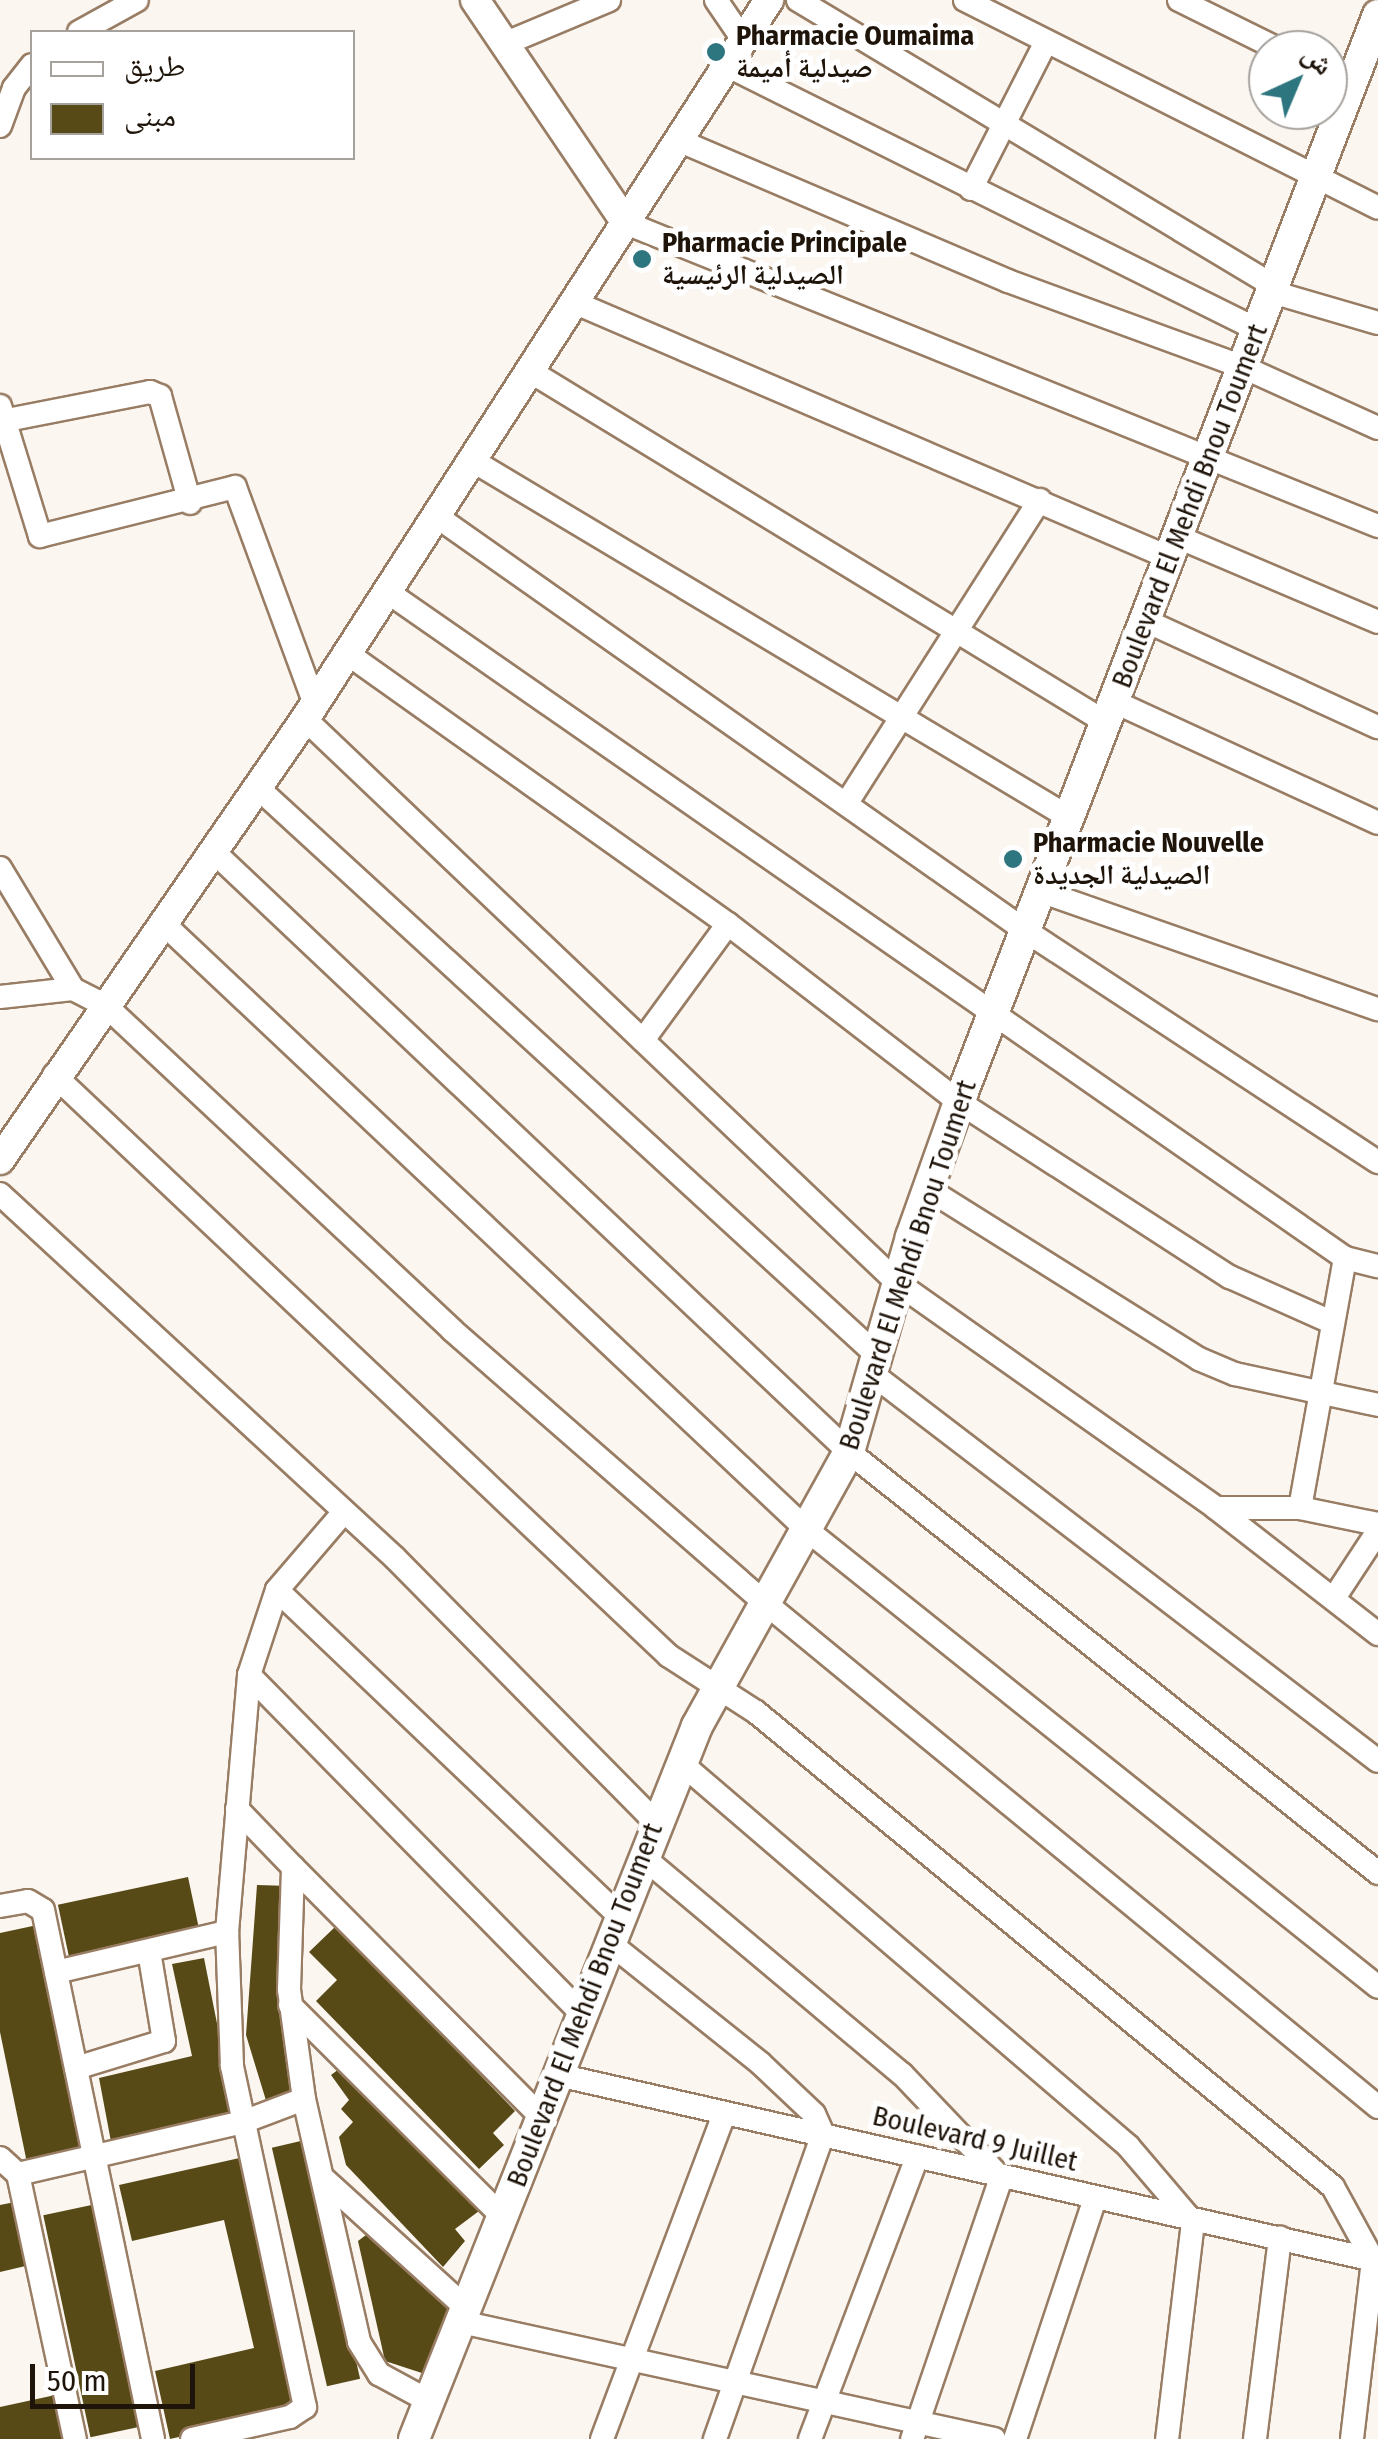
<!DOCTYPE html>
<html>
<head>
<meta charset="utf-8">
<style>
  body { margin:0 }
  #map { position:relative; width:1378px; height:2439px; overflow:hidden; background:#fcf6f1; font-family:"Fira Sans Condensed","Noto Naskh Arabic",sans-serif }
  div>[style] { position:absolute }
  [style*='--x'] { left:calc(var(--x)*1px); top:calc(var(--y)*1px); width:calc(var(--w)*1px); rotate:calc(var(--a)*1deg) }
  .building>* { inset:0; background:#584a16; transform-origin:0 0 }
  .roads { filter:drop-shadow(2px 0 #987d64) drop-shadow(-2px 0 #987d64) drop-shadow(0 2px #987d64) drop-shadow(0 -2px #987d64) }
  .minor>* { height:22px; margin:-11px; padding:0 11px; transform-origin:11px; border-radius:11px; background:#fff }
  .tertiary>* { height:28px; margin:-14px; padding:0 14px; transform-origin:14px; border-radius:14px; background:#fff }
  .secondary>* { height:30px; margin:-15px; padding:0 15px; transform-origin:15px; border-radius:15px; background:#fff }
  .dots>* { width:28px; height:28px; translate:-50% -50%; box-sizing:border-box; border:5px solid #fff; border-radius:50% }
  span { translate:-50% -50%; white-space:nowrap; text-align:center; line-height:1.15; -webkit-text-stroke:10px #fff; paint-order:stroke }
  .poi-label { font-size:28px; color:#1e140a; font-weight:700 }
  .left { translate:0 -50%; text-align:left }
  .street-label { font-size:28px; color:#1e140a }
  .legend { position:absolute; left:30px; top:30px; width:325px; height:130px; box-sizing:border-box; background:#fff; border:2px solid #a5a19d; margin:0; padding:12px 18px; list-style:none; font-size:30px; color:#1e140a }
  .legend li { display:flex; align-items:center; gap:20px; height:50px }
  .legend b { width:50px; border:2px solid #a5a19d }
  .north { position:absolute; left:1248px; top:30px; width:100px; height:100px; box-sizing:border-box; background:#fff; border:2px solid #a5a19d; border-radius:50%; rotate:44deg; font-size:28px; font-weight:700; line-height:40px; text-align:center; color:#1e140a }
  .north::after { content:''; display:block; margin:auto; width:35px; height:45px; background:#2d767f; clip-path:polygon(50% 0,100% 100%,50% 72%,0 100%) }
  .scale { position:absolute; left:30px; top:2364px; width:165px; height:45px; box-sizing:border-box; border:5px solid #1e140a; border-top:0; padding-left:12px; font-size:30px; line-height:35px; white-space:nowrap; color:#1e140a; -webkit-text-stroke:8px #fff; paint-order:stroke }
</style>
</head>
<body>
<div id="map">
  <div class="building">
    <i style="left:188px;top:1877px;width:58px;height:133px;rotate:78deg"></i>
    <i style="clip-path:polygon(257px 1885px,290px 1886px,283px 2028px,297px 2097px,268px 2107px,246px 2035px)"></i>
    <i style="clip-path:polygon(42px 1924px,89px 2151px,27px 2163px,0 2032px,0 1933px)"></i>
    <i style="clip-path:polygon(336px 1926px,515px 2111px,493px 2133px,504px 2145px,479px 2169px,316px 2001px,337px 1980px,309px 1952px)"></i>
    <i style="clip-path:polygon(204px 1958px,236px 2119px,112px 2147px,99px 2078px,192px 2056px,172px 1964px)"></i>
    <i style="clip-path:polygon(343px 2066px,479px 2211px,455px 2229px,465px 2241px,443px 2267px,346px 2165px,339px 2137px,353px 2122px,341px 2109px,349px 2100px,331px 2075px)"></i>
    <i style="left:305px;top:2140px;width:245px;height:34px;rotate:77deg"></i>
    <i style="clip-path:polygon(244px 2157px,302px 2409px,170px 2439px,155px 2371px,254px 2348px,224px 2220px,132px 2241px,119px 2185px)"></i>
    <i style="clip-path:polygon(20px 2201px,34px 2264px,0 2272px,0 2205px)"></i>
    <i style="left:101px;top:2203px;width:227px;height:59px;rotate:78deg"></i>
    <i style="clip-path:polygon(374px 2229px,453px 2310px,428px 2375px,385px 2361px,358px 2241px)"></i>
    <i style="clip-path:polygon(60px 2394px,71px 2439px,0 2439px,0 2407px)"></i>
  </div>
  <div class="roads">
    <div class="minor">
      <i style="--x:716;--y:0;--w:50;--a:55.7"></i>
      <i style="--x:798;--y:0;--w:555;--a:31"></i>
      <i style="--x:965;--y:0;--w:462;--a:26.7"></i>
      <i style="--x:1179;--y:0;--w:113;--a:26.3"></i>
      <i style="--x:79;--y:32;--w:66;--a:-28.9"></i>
      <i style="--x:504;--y:44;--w:114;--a:-22.7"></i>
      <i style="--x:728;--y:66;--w:592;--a:26.48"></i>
      <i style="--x:1328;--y:73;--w:25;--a:26"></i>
      <i style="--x:0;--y:126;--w:40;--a:-69.8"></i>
      <i style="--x:14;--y:88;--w:29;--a:-52"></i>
      <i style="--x:680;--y:141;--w:357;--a:23.1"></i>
      <i style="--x:1008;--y:281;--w:250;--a:20.1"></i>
      <i style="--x:1243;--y:367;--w:148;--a:24.3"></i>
      <i style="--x:971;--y:189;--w:165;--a:-63"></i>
      <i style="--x:626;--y:223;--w:811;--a:21.95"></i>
      <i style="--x:1272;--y:292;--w:110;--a:16.3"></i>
      <i style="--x:578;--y:304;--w:644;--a:23.22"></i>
      <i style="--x:533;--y:373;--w:672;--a:31.37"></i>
      <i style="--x:0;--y:406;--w:136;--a:72.9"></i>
      <i style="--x:40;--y:536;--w:201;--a:-14.1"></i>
      <i style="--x:235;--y:487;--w:231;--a:69.8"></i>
      <i style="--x:2;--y:421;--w:151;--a:-11.1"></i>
      <i style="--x:150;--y:392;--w:11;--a:22"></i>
      <i style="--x:160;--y:396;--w:111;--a:74.3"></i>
      <i style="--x:475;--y:462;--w:693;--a:30.89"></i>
      <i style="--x:439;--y:518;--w:718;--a:35.13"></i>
      <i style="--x:1026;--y:931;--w:421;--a:33.3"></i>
      <i style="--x:1178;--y:537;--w:217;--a:23"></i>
      <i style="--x:389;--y:593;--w:1165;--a:34.82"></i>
      <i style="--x:1345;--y:1258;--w:34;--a:14"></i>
      <i style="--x:1146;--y:621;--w:255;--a:24.6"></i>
      <i style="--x:348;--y:654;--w:466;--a:35.4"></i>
      <i style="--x:728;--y:924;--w:292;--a:37.6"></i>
      <i style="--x:959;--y:1102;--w:323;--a:32.9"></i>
      <i style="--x:1230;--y:1277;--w:111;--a:24"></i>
      <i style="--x:1115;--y:702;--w:289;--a:24.7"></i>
      <i style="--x:305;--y:719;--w:820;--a:43.57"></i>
      <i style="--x:899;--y:1284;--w:388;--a:35.2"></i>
      <i style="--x:1216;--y:1508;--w:205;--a:37.9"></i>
      <i style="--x:258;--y:788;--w:842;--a:42.5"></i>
      <i style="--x:848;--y:801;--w:357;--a:-57.5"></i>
      <i style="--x:214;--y:852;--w:874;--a:43.38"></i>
      <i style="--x:849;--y:1452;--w:676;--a:38.51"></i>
      <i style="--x:0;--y:868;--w:141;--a:58.9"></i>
      <i style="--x:73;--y:989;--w:36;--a:27"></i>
      <i style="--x:105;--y:1005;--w:475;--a:43.1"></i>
      <i style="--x:452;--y:1330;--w:414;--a:41.1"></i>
      <i style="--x:764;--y:1602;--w:795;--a:39.44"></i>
      <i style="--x:1043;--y:892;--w:355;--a:19.3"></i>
      <i style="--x:164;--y:924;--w:884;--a:43.3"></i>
      <i style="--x:807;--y:1530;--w:731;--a:38.67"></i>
      <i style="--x:0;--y:997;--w:73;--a:-6.3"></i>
      <i style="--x:643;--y:1040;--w:144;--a:-53.8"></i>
      <i style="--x:54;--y:1075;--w:846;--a:43.37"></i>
      <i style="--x:669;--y:1656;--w:103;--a:32.8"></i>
      <i style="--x:756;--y:1712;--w:747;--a:39.46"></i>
      <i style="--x:1333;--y:2187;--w:83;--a:61.3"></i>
      <i style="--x:1373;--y:2260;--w:180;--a:96.7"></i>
      <i style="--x:928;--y:1189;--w:320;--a:32.1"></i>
      <i style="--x:1199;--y:1359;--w:39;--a:23"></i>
      <i style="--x:1235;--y:1374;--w:146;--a:12.2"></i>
      <i style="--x:0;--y:1194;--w:537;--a:42.66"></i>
      <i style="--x:395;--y:1558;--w:373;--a:45.4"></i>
      <i style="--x:875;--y:1376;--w:633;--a:37.43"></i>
      <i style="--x:1216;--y:1508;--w:84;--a:0"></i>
      <i style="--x:1300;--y:1508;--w:80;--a:11.6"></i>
      <i style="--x:1300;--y:1508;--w:254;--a:-79.8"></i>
      <i style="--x:277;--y:1590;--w:474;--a:43.6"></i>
      <i style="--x:1334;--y:1598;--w:80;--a:-56.7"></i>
      <i style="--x:249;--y:1675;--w:475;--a:45.5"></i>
      <i style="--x:681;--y:1763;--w:589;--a:40.59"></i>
      <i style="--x:1128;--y:2146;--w:100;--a:49.5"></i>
      <i style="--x:1193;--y:2222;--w:219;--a:96.8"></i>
      <i style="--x:237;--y:1809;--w:81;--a:46"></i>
      <i style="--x:643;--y:1857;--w:338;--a:40"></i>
      <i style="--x:902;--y:2074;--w:144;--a:46.4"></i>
      <i style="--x:1001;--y:2178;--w:276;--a:108.8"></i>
      <i style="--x:0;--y:1906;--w:28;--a:-10"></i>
      <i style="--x:28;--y:1901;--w:17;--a:31"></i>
      <i style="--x:43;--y:1910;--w:540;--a:78.25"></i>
      <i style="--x:611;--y:1944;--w:191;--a:38.6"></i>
      <i style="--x:760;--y:2063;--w:74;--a:43.4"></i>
      <i style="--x:814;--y:2114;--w:22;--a:66"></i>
      <i style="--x:823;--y:2134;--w:324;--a:109.5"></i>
      <i style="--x:56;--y:1972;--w:176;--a:-13.2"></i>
      <i style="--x:290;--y:2005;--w:299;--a:44.9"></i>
      <i style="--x:76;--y:2068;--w:92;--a:-17.1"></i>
      <i style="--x:164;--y:2041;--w:91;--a:-99.5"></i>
      <i style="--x:558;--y:2075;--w:841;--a:12.78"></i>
      <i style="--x:304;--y:2099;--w:111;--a:-97.8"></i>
      <i style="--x:289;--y:1989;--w:122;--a:-88.1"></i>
      <i style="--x:293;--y:1867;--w:352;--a:45.2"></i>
      <i style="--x:0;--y:2158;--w:24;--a:42"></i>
      <i style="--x:18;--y:2174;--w:231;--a:-13"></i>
      <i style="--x:243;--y:2122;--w:65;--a:-20.7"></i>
      <i style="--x:304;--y:2099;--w:249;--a:77.2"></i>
      <i style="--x:359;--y:2342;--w:38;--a:58"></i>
      <i style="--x:379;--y:2374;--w:57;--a:28.4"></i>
      <i style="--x:18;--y:2174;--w:271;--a:77.9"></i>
      <i style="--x:325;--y:2180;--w:190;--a:42.2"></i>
      <i style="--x:461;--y:2322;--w:546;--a:12.38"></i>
      <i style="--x:192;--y:2439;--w:100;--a:-12.7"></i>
      <i style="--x:290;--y:2417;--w:18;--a:-34"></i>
      <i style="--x:305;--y:2407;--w:349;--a:-102.1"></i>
      <i style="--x:232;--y:2066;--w:134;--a:-92.1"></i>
      <i style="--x:227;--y:1932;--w:258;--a:-85.1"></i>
      <i style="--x:249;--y:1675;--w:89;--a:-71.8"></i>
      <i style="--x:277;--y:1590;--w:101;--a:-49.4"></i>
      <i style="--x:602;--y:2439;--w:347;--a:-69.4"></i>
      <i style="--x:810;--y:2439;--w:302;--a:-69.2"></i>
      <i style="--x:1015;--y:2439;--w:254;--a:-71.6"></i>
      <i style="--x:1255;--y:2439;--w:203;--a:-82.9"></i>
    </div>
    <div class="tertiary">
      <i style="--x:475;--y:0;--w:269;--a:55.9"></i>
      <i style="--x:0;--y:1160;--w:536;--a:-55.33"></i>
      <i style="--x:305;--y:719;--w:856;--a:-57.16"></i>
    </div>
    <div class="secondary">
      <i style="--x:414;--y:2439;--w:767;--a:-68.35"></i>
      <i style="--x:697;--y:1726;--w:313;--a:-61"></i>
      <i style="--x:849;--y:1452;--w:224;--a:-73.9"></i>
      <i style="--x:911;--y:1237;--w:143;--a:-70.4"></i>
      <i style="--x:959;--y:1102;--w:1165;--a:-68.92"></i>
    </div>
  </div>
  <div class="dots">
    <i style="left:716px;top:52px;background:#2d767f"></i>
    <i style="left:642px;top:259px;background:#2d767f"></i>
    <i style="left:1013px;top:859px;background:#2d767f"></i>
  </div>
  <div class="poi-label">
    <span class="left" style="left:736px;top:52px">Pharmacie Oumaima<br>صيدلية أميمة</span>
    <span class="left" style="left:662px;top:259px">Pharmacie Principale<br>الصيدلية الرئيسية</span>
    <span class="left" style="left:1033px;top:859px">Pharmacie Nouvelle<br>الصيدلية الجديدة</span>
  </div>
  <div class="street-label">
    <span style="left:1190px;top:506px;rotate:-69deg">Boulevard El Mehdi Bnou Toumert</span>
    <span style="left:908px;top:1265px;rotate:-72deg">Boulevard El Mehdi Bnou Toumert</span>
    <span style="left:585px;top:2005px;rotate:-69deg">Boulevard El Mehdi Bnou Toumert</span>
    <span style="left:975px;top:2139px;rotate:13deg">Boulevard 9 Juillet</span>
  </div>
  <ul class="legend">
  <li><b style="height:12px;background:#fff"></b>طريق</li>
  <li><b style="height:28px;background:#584a16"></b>مبنى</li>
  </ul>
  <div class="north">ش</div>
  <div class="scale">50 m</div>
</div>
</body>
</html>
